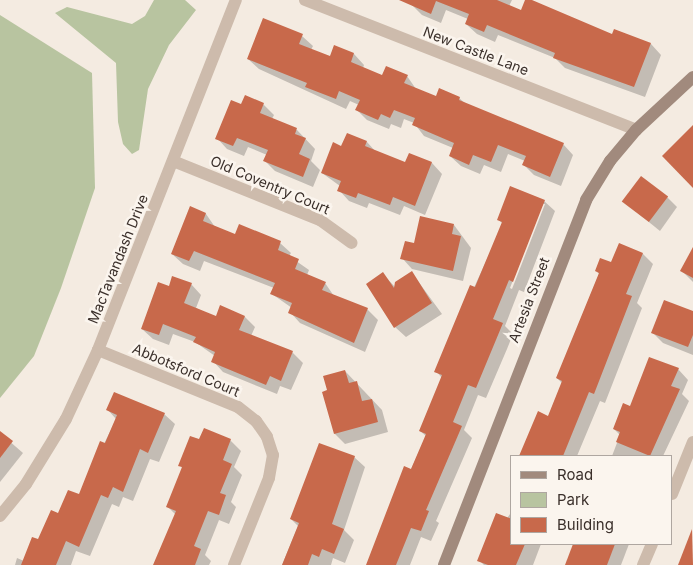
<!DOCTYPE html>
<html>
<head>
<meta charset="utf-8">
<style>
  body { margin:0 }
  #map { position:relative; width:693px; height:565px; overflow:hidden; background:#f4ebe1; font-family:Inter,sans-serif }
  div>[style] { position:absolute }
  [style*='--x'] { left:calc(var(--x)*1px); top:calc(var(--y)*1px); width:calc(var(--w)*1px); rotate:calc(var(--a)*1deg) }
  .green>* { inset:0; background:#b8c4a0 }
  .shadow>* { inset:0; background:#0003 }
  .building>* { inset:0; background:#c8694b; transform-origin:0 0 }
  .street>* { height:12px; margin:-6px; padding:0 6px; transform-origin:6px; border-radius:6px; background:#cdbbac }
  .secondary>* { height:12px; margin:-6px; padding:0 6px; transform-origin:6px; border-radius:6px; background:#a18a7d }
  span { translate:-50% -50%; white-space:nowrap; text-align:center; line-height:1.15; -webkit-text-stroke:5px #fbf5ee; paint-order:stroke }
  .street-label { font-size:14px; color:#3b302b }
  .legend { position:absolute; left:510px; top:455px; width:162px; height:90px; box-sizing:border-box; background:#fbf5ee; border:1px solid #aea6a0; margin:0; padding:6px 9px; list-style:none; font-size:15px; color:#3b302b }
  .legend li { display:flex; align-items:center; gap:10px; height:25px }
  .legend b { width:25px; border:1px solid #aea6a0 }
</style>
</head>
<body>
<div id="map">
  <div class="green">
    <i style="clip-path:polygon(154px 0,185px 0,196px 10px,169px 45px,148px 89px,139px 150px,132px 154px,123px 144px,118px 122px,116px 63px,55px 13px,67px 7px,132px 24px,145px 16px)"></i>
    <i style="clip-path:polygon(0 15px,92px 73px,95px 188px,61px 288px,34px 356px,0 398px)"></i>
  </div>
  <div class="shadow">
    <i style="clip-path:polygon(414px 0,512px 0,509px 6px,522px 11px,529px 0,612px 36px,615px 30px,651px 44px,661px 55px,645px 97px,565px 68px,555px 58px,498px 35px,495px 42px,477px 34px,466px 24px,468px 19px,446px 10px,441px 23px,422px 15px,412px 5px)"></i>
    <i style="clip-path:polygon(264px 20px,302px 36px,313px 46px,311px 50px,330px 57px,334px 47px,354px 54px,364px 65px,363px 68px,383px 77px,407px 76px,416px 89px,436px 97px,459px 98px,466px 104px,563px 144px,573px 155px,561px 186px,534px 175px,524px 165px,525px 161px,508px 154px,501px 172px,484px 165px,480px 174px,461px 166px,450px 156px,453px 148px,424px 136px,414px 123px,404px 119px,401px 128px,391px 124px,389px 129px,367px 120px,357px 110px,359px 105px,350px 101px,346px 109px,259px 69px,248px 59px)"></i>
    <i style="clip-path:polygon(263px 104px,274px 115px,272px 119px,297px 130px,315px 149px,311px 161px,320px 170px,313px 187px,275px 171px,265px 161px,267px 155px,248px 147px,244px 156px,227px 149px,217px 138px,242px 106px)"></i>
    <i style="clip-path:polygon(367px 142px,376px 152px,406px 164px,410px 154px,432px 163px,442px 174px,425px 215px,404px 206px,400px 215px,369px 203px,367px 208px,349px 201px,339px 190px,340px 186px,322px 173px,342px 147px)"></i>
    <i style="clip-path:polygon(667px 197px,677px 207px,660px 231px,624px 202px)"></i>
    <i style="clip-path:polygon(evenodd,544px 201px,555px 211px,524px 292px,519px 290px,505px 326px,513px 334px,507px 349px,486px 398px,478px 395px,464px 430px,472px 438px,436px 521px,439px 523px,431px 541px,421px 537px,410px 565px,368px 565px,426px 436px,420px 431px,442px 378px,436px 371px,503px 224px,498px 219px,544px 201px,542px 204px,545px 204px,512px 289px,510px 288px,542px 204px)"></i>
    <i style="clip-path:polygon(191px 208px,206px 214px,215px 227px,235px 235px,280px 243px,291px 253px,289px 256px,309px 270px,307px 275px,325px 283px,334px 296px,367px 309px,378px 320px,365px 352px,300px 323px,290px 312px,292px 308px,272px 294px,274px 288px,204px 261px,200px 271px,183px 264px,172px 254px)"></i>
    <i style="clip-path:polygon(454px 225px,471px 248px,463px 281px,412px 269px,402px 258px,415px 244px)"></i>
    <i style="clip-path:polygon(620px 244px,643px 254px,653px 264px,637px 303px,642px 308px,605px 403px,600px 401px,577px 456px,521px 456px,538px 413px,548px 417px,562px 383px,557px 378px,599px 274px,597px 271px,611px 264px)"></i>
    <i style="clip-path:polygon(693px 249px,693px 282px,681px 270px)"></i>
    <i style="clip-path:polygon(412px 273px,442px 314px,406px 337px,395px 327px,383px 274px,395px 287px)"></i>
    <i style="clip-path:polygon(191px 284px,201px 295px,196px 308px,216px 318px,245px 317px,255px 327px,251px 336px,292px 352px,303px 363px,291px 390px,280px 386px,277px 394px,223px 372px,213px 361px,215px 356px,195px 342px,173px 334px,169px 345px,153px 339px,142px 329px,170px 287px)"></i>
    <i style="clip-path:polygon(693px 312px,693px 355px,663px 343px,653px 333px)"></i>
    <i style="clip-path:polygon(678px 369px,688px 380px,682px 394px,689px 401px,663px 456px,612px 456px,620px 435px,614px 429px,631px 408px)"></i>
    <i style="clip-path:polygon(345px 371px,382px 410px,388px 432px,345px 444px,335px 434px,329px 391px)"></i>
    <i style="clip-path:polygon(108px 410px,164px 414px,175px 424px,159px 462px,150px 459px,133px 501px,123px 497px,119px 507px,112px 504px,90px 556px,76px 551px,71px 565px,15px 565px,17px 558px,24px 561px,59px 515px,79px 496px,116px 419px)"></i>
    <i style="clip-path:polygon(0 433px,23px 453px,0 482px)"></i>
    <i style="clip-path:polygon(230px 440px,241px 451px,234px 467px,242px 475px,231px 502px,236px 507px,229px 524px,219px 520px,205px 555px,211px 561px,209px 565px,155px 565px,176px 515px,167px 506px,183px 469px,180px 465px,200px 441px)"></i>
    <i style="clip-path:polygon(354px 457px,365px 467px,344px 530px,354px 540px,345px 563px,333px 558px,331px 565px,282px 565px,298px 526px,291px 519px)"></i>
    <i style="clip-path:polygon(512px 511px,512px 544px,541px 544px,533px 565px,484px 565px,479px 560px)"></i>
    <i style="clip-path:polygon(574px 544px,629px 544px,621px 565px,567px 565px)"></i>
  </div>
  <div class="building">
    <i style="clip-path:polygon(399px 0,497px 0,521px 10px,525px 0,532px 0,612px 34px,614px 29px,651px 43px,634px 87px,553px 58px,555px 53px,487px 25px,484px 32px,465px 24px,469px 14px,436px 1px,431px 14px)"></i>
    <i style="clip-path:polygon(263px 18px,303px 34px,299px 44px,330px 56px,334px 45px,354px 53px,351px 62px,382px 75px,386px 66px,408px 75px,404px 83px,436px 96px,439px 88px,460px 97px,459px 100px,564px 143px,550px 177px,522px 165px,526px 156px,498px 145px,491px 162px,473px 155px,469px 165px,449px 156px,454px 143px,412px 125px,415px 118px,394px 110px,390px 118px,381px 114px,378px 120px,355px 110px,360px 100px,339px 91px,336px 99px,305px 87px,307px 83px,247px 59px)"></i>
    <i style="clip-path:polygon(245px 95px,264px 103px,260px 113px,297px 128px,295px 134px,306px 138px,299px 154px,310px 159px,303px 177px,263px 161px,268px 150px,237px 138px,233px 146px,215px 139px,231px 100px,241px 104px)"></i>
    <i style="clip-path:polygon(693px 125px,693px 188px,662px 156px)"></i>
    <i style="clip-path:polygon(347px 133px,367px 141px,365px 146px,405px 162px,409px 153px,432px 162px,415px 206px,393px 197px,390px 205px,358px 193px,356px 198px,337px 191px,341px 181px,321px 173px,333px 142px,341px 146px)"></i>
    <i style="left:641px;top:176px;width:34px;height:32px;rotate:37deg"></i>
    <i style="clip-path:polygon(510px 186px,545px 200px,513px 282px,509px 280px,493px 319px,503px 323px,476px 388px,468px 385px,453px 422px,462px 426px,426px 510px,429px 511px,421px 531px,411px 528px,396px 565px,366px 565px,404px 466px,411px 469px,426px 434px,419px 431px,442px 375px,434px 372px,470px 285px,475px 287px,502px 222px,497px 220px)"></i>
    <i style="clip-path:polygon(190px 206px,206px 213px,203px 221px,235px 234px,239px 224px,281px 241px,278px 250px,299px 259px,295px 269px,326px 282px,322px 290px,368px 308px,354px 343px,288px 313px,292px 303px,270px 294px,275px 283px,194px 251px,189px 261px,171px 254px)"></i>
    <i style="clip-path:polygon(420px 216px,454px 224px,452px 234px,461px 236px,453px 271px,400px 259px,405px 241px,414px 243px)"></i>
    <i style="clip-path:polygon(619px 243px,643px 253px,626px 294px,632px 296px,594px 394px,589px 392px,563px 456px,519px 456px,538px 411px,548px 416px,562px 381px,556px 378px,599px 273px,595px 271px,600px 258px,611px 262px)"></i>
    <i style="clip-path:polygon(693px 247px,693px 278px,680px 271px)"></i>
    <i style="clip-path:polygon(412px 271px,432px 303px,394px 328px,366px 284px,383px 272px,394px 288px,395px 282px)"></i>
    <i style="clip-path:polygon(172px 276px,192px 283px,184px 303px,216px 316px,220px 305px,245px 316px,239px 330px,293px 351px,281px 381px,270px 376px,266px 385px,211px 362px,215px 352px,193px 342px,196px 337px,163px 324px,159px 335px,141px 329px,158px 282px,169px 286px)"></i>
    <i style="clip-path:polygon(664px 300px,693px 311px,693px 335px,688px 347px,651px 333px)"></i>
    <i style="clip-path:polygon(649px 357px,679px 368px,671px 386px,680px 389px,650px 456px,616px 442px,620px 432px,613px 429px,623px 403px,630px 406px)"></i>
    <i style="clip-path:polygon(345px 370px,349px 383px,357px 381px,362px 401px,372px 399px,378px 422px,334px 434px,322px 392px,327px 390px,323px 376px)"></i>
    <i style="clip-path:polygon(114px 392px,165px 413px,148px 453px,140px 449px,123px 492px,113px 487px,108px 498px,101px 495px,79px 547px,66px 541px,56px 565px,21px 565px,32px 537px,38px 539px,51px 510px,58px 513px,68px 490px,79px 494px,100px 441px,105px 443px,117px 415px,106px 410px)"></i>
    <i style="clip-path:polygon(204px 428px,231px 439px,223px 460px,232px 464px,220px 493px,226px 495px,219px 515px,208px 511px,194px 546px,201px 549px,195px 565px,153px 565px,176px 511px,166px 507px,182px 467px,178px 466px,190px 436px,199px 439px)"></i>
    <i style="clip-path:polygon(0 431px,13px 441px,0 458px)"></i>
    <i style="clip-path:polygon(319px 443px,355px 456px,332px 524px,344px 529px,334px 554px,322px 549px,319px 557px,312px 554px,308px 565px,282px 565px,299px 523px,290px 519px)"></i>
    <i style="clip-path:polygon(496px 513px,512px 519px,512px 544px,525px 544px,516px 565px,488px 565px,477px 561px)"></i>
    <i style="clip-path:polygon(692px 529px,693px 565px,678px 565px)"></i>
    <i style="clip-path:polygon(573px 544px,615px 544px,607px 565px,565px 565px)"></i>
  </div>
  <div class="street">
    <i style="--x:305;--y:0;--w:356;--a:21.4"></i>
    <i style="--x:173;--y:161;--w:158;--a:21.9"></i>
    <i style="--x:320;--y:220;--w:39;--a:36"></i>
    <i style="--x:98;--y:350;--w:151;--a:22.2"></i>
    <i style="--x:238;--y:407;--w:23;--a:38"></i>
    <i style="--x:256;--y:421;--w:19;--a:55"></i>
    <i style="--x:267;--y:437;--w:19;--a:72"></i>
    <i style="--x:273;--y:455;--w:23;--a:100"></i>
    <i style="--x:269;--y:478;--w:94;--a:111.9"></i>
    <i style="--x:672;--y:494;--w:56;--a:-68"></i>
    <i style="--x:0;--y:516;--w:41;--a:-50.9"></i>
    <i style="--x:26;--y:484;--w:76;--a:-58.4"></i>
    <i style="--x:66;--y:419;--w:76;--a:-65.1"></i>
    <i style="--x:98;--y:350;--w:376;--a:-68.5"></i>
    <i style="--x:643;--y:565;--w:23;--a:-67"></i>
  </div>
  <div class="secondary">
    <i style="--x:444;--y:565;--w:392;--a:-68.7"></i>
    <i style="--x:586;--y:200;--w:46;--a:-58.4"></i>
    <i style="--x:610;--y:161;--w:40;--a:-50"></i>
    <i style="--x:636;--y:130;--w:78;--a:-42.9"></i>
  </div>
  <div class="street-label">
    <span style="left:476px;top:51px;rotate:21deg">New Castle Lane</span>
    <span style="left:270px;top:185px;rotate:23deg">Old Coventry Court</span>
    <span style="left:118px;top:259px;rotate:-68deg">MacTavandash Drive</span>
    <span style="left:529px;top:300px;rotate:-69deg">Artesia Street</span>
    <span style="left:186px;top:370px;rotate:23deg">Abbotsford Court</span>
  </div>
  <ul class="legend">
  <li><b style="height:6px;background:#a18a7d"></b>Road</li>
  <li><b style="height:14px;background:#b8c4a0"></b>Park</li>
  <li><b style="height:14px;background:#c8694b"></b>Building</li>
  </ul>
</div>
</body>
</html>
